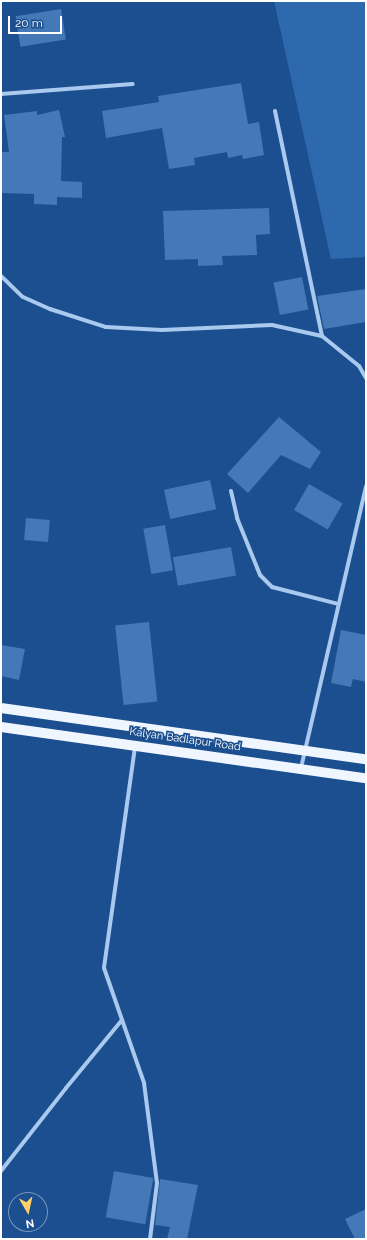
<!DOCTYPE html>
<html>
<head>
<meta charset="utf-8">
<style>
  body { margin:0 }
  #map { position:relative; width:367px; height:1240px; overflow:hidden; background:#1b4f8f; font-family:Raleway,sans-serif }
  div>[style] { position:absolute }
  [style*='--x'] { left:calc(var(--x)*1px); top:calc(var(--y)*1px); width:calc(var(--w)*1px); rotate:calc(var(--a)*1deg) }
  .green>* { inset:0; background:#2e69ad }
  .building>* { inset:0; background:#4478b7; transform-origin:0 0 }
  .minor>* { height:4px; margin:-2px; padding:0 2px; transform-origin:2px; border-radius:2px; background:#a9c9ee }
  .primary>* { height:10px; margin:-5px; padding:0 5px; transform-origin:5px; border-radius:5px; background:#f0f6ff }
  span { translate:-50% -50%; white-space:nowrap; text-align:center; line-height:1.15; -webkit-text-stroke:3.5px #1b4f8f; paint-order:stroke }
  .street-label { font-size:11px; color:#fff }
  .frame { position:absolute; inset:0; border:2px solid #fff; pointer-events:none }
  .north { position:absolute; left:8px; top:1192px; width:40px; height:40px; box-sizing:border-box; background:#1b4f8f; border:1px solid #7695bc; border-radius:50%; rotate:171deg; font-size:11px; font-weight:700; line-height:16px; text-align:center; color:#fff }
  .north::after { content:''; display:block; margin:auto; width:14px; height:18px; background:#ffd166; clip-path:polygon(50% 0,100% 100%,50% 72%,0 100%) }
  .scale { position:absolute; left:8px; top:16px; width:54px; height:18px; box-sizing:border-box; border:2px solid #fff; border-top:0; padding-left:5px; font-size:12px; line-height:14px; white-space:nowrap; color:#fff; -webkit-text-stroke:3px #1b4f8f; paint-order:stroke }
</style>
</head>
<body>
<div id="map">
  <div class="green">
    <i style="clip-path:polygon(274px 1px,366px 1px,366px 257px,331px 259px)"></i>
  </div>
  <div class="building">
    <i style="left:61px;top:9px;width:31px;height:46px;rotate:81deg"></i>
    <i style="clip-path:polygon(241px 83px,248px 124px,259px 122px,264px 155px,243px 159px,242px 155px,228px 158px,227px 152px,194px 158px,195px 165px,169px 169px,162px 128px,106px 138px,102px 111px,159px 102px,158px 96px)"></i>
    <i style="clip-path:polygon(59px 110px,65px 137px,62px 137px,61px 181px,82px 182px,82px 198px,57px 197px,57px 205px,34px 204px,34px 194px,1px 193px,1px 152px,9px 152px,4px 115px,37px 111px,37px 115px)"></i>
    <i style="clip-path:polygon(269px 208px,270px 234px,256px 235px,257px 255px,222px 256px,223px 265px,198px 266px,198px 259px,165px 260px,163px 211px)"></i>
    <i style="left:302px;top:277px;width:33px;height:29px;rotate:79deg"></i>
    <i style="clip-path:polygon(366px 289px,366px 322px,324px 329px,317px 296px)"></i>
    <i style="clip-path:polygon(279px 417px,321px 452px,310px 469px,281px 455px,248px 493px,227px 474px)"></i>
    <i style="left:210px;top:480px;width:30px;height:47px;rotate:78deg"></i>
    <i style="left:309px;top:484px;width:39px;height:30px;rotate:30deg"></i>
    <i style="left:26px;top:518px;width:24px;height:22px;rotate:5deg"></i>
    <i style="left:165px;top:525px;width:46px;height:22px;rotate:80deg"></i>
    <i style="left:231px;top:547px;width:29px;height:59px;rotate:80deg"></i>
    <i style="left:149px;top:622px;width:80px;height:34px;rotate:84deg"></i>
    <i style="clip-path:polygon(341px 630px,366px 635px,366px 682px,353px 679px,351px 687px,331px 683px)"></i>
    <i style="clip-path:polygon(1px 645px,25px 649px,19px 680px,1px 676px)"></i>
    <i style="left:114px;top:1171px;width:40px;height:47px;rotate:10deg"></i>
    <i style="clip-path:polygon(160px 1179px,198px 1185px,187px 1239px,167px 1239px,170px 1227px,155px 1225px)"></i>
    <i style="clip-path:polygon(366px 1209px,366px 1239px,355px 1239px,345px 1219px)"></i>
  </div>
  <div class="minor">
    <i style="--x:1;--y:94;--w:132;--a:-4.3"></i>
    <i style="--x:275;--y:111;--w:230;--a:78.2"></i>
    <i style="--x:1;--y:276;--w:30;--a:44"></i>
    <i style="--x:23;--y:297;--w:30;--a:24"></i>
    <i style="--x:50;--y:309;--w:59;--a:17.8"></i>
    <i style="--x:106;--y:327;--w:56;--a:3.1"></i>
    <i style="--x:162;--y:330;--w:110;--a:-2.6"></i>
    <i style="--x:272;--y:325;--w:51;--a:12.4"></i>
    <i style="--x:322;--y:336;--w:48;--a:39"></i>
    <i style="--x:359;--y:366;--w:14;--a:60"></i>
    <i style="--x:231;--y:491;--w:28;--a:77"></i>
    <i style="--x:237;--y:518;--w:61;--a:68"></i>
    <i style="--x:260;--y:575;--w:17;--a:45"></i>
    <i style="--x:272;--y:587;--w:68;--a:14.4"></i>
    <i style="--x:135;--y:747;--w:223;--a:98"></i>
    <i style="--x:104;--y:968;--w:122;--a:70.8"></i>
    <i style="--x:144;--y:1083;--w:101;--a:82.6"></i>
    <i style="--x:157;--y:1183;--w:56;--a:97.1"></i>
    <i style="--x:301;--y:768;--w:289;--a:-77"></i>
    <i style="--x:1;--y:1171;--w:105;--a:-51.9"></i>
    <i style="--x:66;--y:1088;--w:88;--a:-50.5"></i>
  </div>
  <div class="primary">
    <i style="--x:1;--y:708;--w:369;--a:8"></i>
    <i style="--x:1;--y:727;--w:369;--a:8"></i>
  </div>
  <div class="street-label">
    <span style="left:185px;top:740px;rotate:8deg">Kalyan Badlapur Road</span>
  </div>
  <div class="frame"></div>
  <div class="north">N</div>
  <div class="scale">20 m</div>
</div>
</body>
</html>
